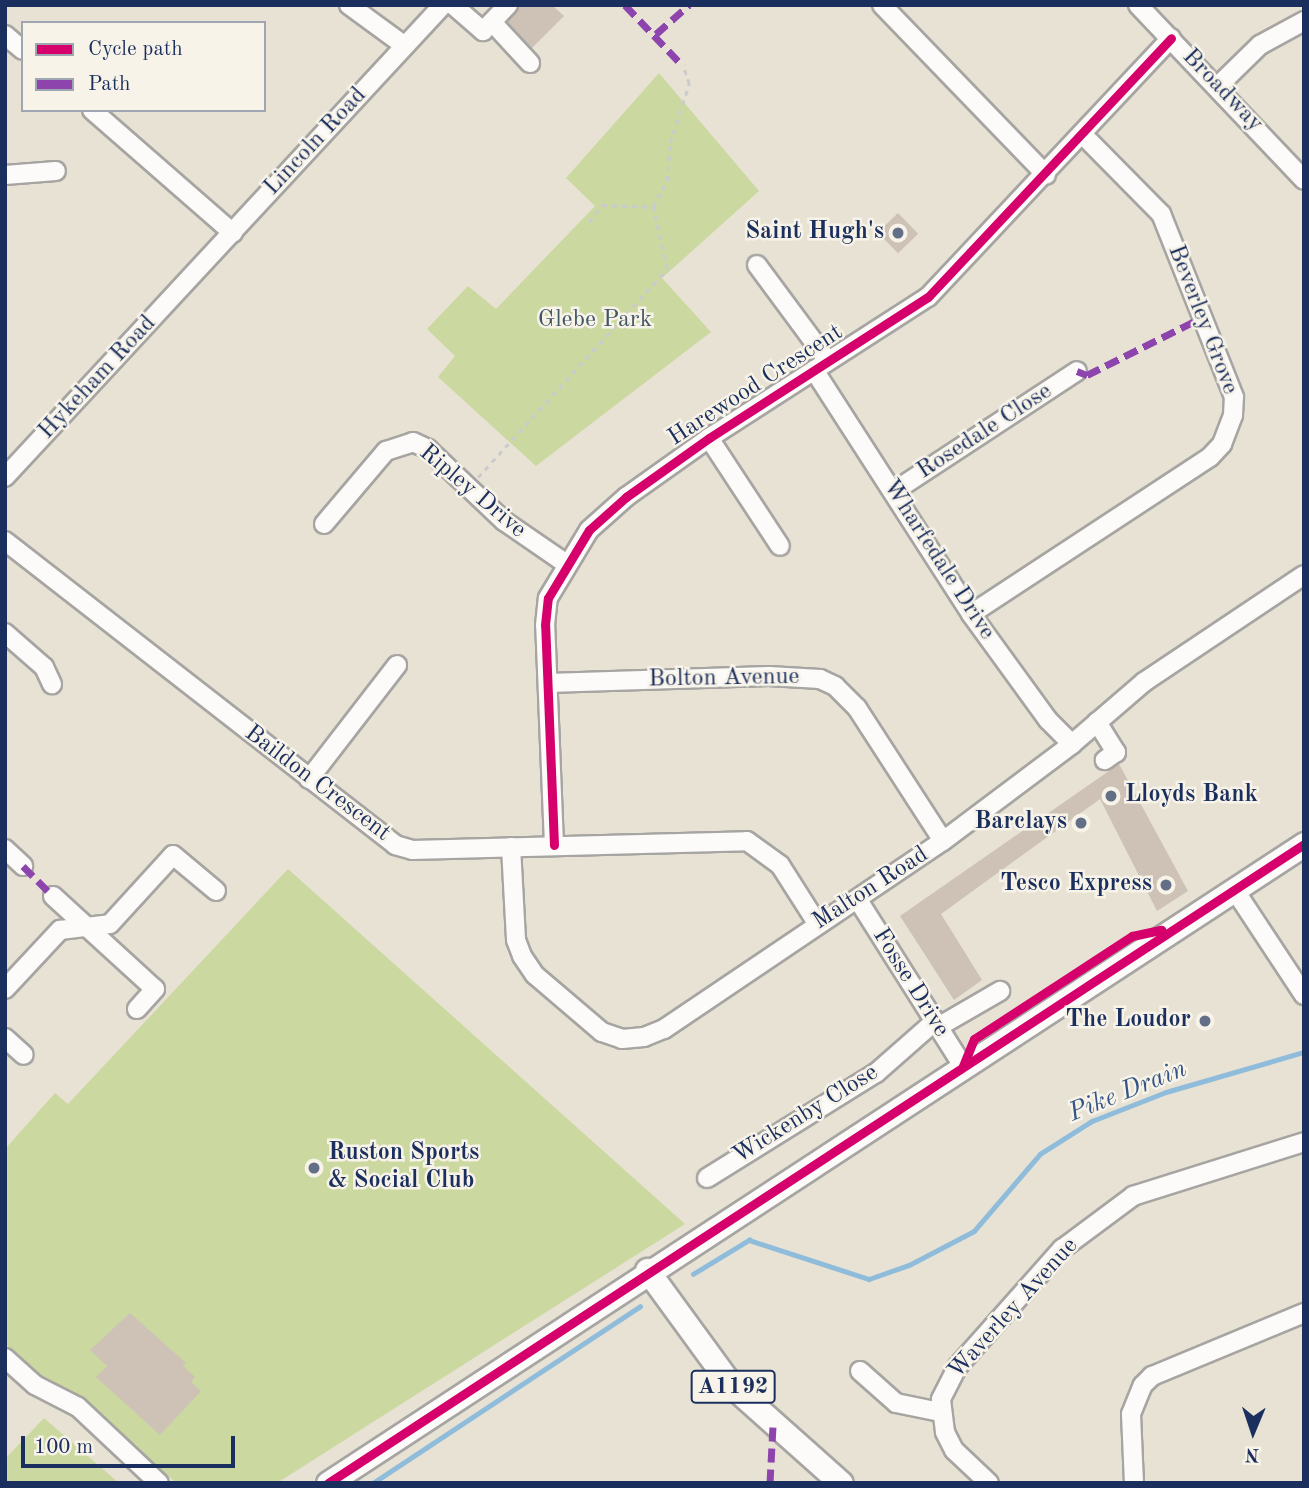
<!DOCTYPE html>
<html>
<head>
<meta charset="utf-8">
<style>
  body { margin:0 }
  #map { position:relative; width:1309px; height:1488px; overflow:hidden; background:#e8e2d4; font-family:"Old Standard TT",serif }
  div>[style] { position:absolute }
  [style*='--x'] { left:calc(var(--x)*1px); top:calc(var(--y)*1px); width:calc(var(--w)*1px); rotate:calc(var(--a)*1deg) }
  .green>* { inset:0; background:#cbd8a0 }
  .stream>* { height:4.5px; margin:-2.25px; padding:0 2.25px; transform-origin:2.25px; border-radius:2.25px; background:#90bcdb }
  .building>* { inset:0; background:#cdc2b5; transform-origin:0 0 }
  .path>* { height:2.5px; margin-top:-1.25px; transform-origin:0; background:repeating-linear-gradient(90deg,#cbcbcc 0 5px,transparent 0 10px) }
  .roads { filter:drop-shadow(2px 0 #a6a5a2) drop-shadow(-2px 0 #a6a5a2) drop-shadow(0 2px #a6a5a2) drop-shadow(0 -2px #a6a5a2) }
  .minor>* { height:18px; margin:-9px; padding:0 9px; transform-origin:9px; border-radius:9px; background:#fcfbf9 }
  .major>* { height:23px; margin:-11.5px; padding:0 11.5px; transform-origin:11.5px; border-radius:11.5px; background:#fcfbf9 }
  .quiet>* { height:7px; margin-top:-3.5px; transform-origin:0; background:repeating-linear-gradient(90deg,#8e44ad 0 14px,transparent 0 21px) }
  .cycleway>* { height:9px; margin:-4.5px; padding:0 4.5px; transform-origin:4.5px; border-radius:4.5px; background:#d6006c }
  .dots>* { width:19px; height:19px; translate:-50% -50%; box-sizing:border-box; border:4px solid #f7f3e8; border-radius:50% }
  span { translate:-50% -50%; white-space:nowrap; text-align:center; line-height:1.15; -webkit-text-stroke:5px #f7f3e8; paint-order:stroke }
  .shield-label span { padding:2px 5px; background:#f7f3e8; border:2px solid; border-radius:5px; -webkit-text-stroke-width:0 }
  .shield-label { font-size:23px; color:#1b2f5e; font-weight:700 }
  .street-label { font-size:24px; color:#1b2f5e }
  .poi-label { font-size:24px; color:#1b2f5e; font-weight:700 }
  .right { translate:-100% -50%; text-align:right }
  .left { translate:0 -50%; text-align:left }
  .park-label { font-size:24px; color:#415764 }
  .water-label { font-size:26px; color:#335484; font-style:italic }
  .frame { position:absolute; inset:0; border:7px solid #1b2f5e; pointer-events:none }
  .legend { position:absolute; left:21px; top:21px; width:245px; height:91px; box-sizing:border-box; background:#f7f3e8; border:2px solid #9fa5b1; margin:0; padding:9px 12px; list-style:none; font-size:21px; color:#1b2f5e }
  .legend li { display:flex; align-items:center; gap:14px; height:35px }
  .legend b { width:35px; border:2px solid #9fa5b1 }
  .north { position:absolute; left:1218px; top:1397px; width:70px; height:70px; -webkit-text-stroke:5px #f7f3e8; paint-order:stroke; rotate:182deg; font-size:19px; font-weight:700; line-height:28px; text-align:center; color:#1b2f5e }
  .north::after { content:''; display:block; margin:auto; width:24px; height:32px; background:#1b2f5e; clip-path:polygon(50% 0,100% 100%,50% 72%,0 100%) }
  .scale { position:absolute; left:21px; top:1436px; width:214px; height:32px; box-sizing:border-box; border:4px solid #1b2f5e; border-top:0; padding-left:9px; font-size:21px; line-height:24px; white-space:nowrap; color:#1b2f5e; -webkit-text-stroke:5px #f7f3e8; paint-order:stroke }
</style>
</head>
<body>
<div id="map">
  <div class="green">
    <i style="clip-path:polygon(659px 73px,759px 191px,662px 278px,711px 332px,536px 466px,438px 377px,455px 356px,427px 329px,468px 286px,496px 309px,595px 206px,566px 178px)"></i>
    <i style="clip-path:polygon(288px 869px,685px 1224px,277px 1483px,176px 1483px,79px 1396px,44px 1379px,5px 1344px,5px 1149px,55px 1093px,68px 1104px)"></i>
    <i style="clip-path:polygon(44px 1418px,119px 1483px,5px 1483px,5px 1459px)"></i>
  </div>
  <div class="stream">
    <i style="--x:693;--y:1274;--w:66;--a:-31.3"></i>
    <i style="--x:749;--y:1240;--w:126;--a:18"></i>
    <i style="--x:869;--y:1279;--w:42;--a:-19.3"></i>
    <i style="--x:909;--y:1265;--w:73;--a:-27.6"></i>
    <i style="--x:974;--y:1231;--w:101;--a:-49.4"></i>
    <i style="--x:1040;--y:1154;--w:62;--a:-32.4"></i>
    <i style="--x:1092;--y:1121;--w:79;--a:-21.4"></i>
    <i style="--x:1166;--y:1092;--w:144;--a:-16.2"></i>
    <i style="--x:373;--y:1483;--w:320;--a:-33.5"></i>
  </div>
  <div class="building">
    <i style="clip-path:polygon(519px 5px,552px 5px,564px 16px,532px 48px,507px 22px)"></i>
    <i style="left:898px;top:213px;width:29px;height:28px;rotate:46deg"></i>
    <i style="clip-path:polygon(1119px 764px,1188px 891px,1157px 911px,1100px 799px,941px 914px,982px 980px,954px 1000px,900px 916px)"></i>
    <i style="clip-path:polygon(130px 1313px,186px 1363px,183px 1366px,195px 1377px,191px 1382px,201px 1391px,160px 1435px,96px 1377px,107px 1366px,90px 1350px)"></i>
  </div>
  <div class="path">
    <i style="--x:589;--y:222;--w:21;--a:-53"></i>
    <i style="--x:602;--y:205;--w:51;--a:2.2"></i>
    <i style="--x:478;--y:477;--w:281;--a:-47.7"></i>
    <i style="--x:667;--y:269;--w:64;--a:-102.7"></i>
    <i style="--x:653;--y:207;--w:30;--a:-62"></i>
    <i style="--x:667;--y:181;--w:38;--a:-85"></i>
    <i style="--x:670;--y:143;--w:62;--a:-72.1"></i>
    <i style="--x:689;--y:84;--w:19;--a:-108"></i>
  </div>
  <div class="roads">
    <div class="minor">
      <i style="--x:349;--y:5;--w:69;--a:36.2"></i>
      <i style="--x:453;--y:5;--w:40;--a:41"></i>
      <i style="--x:483;--y:31;--w:36;--a:-46"></i>
      <i style="--x:882;--y:5;--w:236;--a:46"></i>
      <i style="--x:1138;--y:5;--w:241;--a:46.5"></i>
      <i style="--x:492;--y:22;--w:56;--a:47.2"></i>
      <i style="--x:5;--y:35;--w:23;--a:40"></i>
      <i style="--x:1218;--y:86;--w:59;--a:-44.3"></i>
      <i style="--x:1260;--y:45;--w:50;--a:-28.6"></i>
      <i style="--x:92;--y:110;--w:187;--a:41.1"></i>
      <i style="--x:5;--y:175;--w:51;--a:-4.5"></i>
      <i style="--x:757;--y:265;--w:119;--a:53.5"></i>
      <i style="--x:814;--y:370;--w:290;--a:57.2"></i>
      <i style="--x:971;--y:614;--w:131;--a:54"></i>
      <i style="--x:1048;--y:720;--w:34;--a:45"></i>
      <i style="--x:709;--y:438;--w:129;--a:56.7"></i>
      <i style="--x:5;--y:477;--w:644;--a:-47.14"></i>
      <i style="--x:893;--y:492;--w:220;--a:-33.3"></i>
      <i style="--x:324;--y:524;--w:96;--a:-49.7"></i>
      <i style="--x:386;--y:451;--w:28;--a:-18"></i>
      <i style="--x:413;--y:442;--w:17;--a:25"></i>
      <i style="--x:428;--y:449;--w:105;--a:43.5"></i>
      <i style="--x:504;--y:521;--w:74;--a:34.5"></i>
      <i style="--x:5;--y:541;--w:494;--a:37.9"></i>
      <i style="--x:395;--y:845;--w:18;--a:16"></i>
      <i style="--x:412;--y:850;--w:335;--a:-1.5"></i>
      <i style="--x:747;--y:841;--w:41;--a:36"></i>
      <i style="--x:780;--y:865;--w:69;--a:57.5"></i>
      <i style="--x:971;--y:614;--w:286;--a:-33.3"></i>
      <i style="--x:1210;--y:457;--w:18;--a:-47"></i>
      <i style="--x:1222;--y:444;--w:31;--a:-69"></i>
      <i style="--x:1233;--y:415;--w:18;--a:-87"></i>
      <i style="--x:1234;--y:397;--w:197;--a:-111.7"></i>
      <i style="--x:1161;--y:214;--w:112;--a:-134.6"></i>
      <i style="--x:5;--y:633;--w:52;--a:41.1"></i>
      <i style="--x:44;--y:667;--w:19;--a:65"></i>
      <i style="--x:548;--y:683;--w:221;--a:-1.8"></i>
      <i style="--x:769;--y:676;--w:51;--a:3.4"></i>
      <i style="--x:820;--y:679;--w:17;--a:25"></i>
      <i style="--x:835;--y:686;--w:31;--a:45"></i>
      <i style="--x:857;--y:708;--w:158;--a:57.1"></i>
      <i style="--x:1097;--y:722;--w:36;--a:58"></i>
      <i style="--x:1116;--y:752;--w:14;--a:144"></i>
      <i style="--x:309;--y:779;--w:144;--a:-52.3"></i>
      <i style="--x:554;--y:845;--w:220;--a:-92.3"></i>
      <i style="--x:545;--y:625;--w:27;--a:-84"></i>
      <i style="--x:548;--y:598;--w:79;--a:-58.9"></i>
      <i style="--x:589;--y:530;--w:50;--a:-41.7"></i>
      <i style="--x:626;--y:497;--w:102;--a:-35.4"></i>
      <i style="--x:709;--y:438;--w:260;--a:-32.8"></i>
      <i style="--x:928;--y:297;--w:355;--a:-46.8"></i>
      <i style="--x:511;--y:847;--w:93;--a:86.9"></i>
      <i style="--x:516;--y:940;--w:17;--a:69"></i>
      <i style="--x:522;--y:956;--w:23;--a:56"></i>
      <i style="--x:535;--y:975;--w:88;--a:40.4"></i>
      <i style="--x:602;--y:1032;--w:21;--a:19"></i>
      <i style="--x:622;--y:1039;--w:22;--a:-5"></i>
      <i style="--x:644;--y:1037;--w:22;--a:-22"></i>
      <i style="--x:664;--y:1029;--w:336;--a:-34"></i>
      <i style="--x:943;--y:841;--w:161;--a:-36.9"></i>
      <i style="--x:1072;--y:744;--w:95;--a:-40.7"></i>
      <i style="--x:1144;--y:682;--w:192;--a:-33.8"></i>
      <i style="--x:5;--y:849;--w:25;--a:43"></i>
      <i style="--x:1234;--y:889;--w:127;--a:56.6"></i>
      <i style="--x:53;--y:896;--w:138;--a:42.4"></i>
      <i style="--x:155;--y:989;--w:27;--a:132"></i>
      <i style="--x:858;--y:900;--w:196;--a:57.7"></i>
      <i style="--x:5;--y:989;--w:81;--a:-47"></i>
      <i style="--x:60;--y:930;--w:50;--a:-6.8"></i>
      <i style="--x:110;--y:924;--w:93;--a:-47.6"></i>
      <i style="--x:173;--y:855;--w:56;--a:39.9"></i>
      <i style="--x:938;--y:1027;--w:72;--a:-30.1"></i>
      <i style="--x:5;--y:1038;--w:25;--a:42"></i>
      <i style="--x:707;--y:1178;--w:199;--a:-31.9"></i>
      <i style="--x:876;--y:1073;--w:77;--a:-41.3"></i>
      <i style="--x:5;--y:1358;--w:40;--a:42"></i>
      <i style="--x:35;--y:1385;--w:48;--a:27.1"></i>
      <i style="--x:78;--y:1407;--w:111;--a:43.2"></i>
      <i style="--x:860;--y:1371;--w:48;--a:41.6"></i>
      <i style="--x:896;--y:1403;--w:45;--a:11.6"></i>
      <i style="--x:989;--y:1483;--w:48;--a:-136.7"></i>
      <i style="--x:954;--y:1450;--w:20;--a:-117"></i>
      <i style="--x:945;--y:1432;--w:33;--a:-97"></i>
      <i style="--x:941;--y:1399;--w:37;--a:-63"></i>
      <i style="--x:958;--y:1366;--w:157;--a:-48.4"></i>
      <i style="--x:1062;--y:1249;--w:89;--a:-36.7"></i>
      <i style="--x:1133;--y:1196;--w:179;--a:-17.5"></i>
      <i style="--x:1134;--y:1483;--w:69;--a:-92.5"></i>
      <i style="--x:1131;--y:1414;--w:31;--a:-68"></i>
      <i style="--x:1143;--y:1385;--w:13;--a:-45"></i>
      <i style="--x:1152;--y:1376;--w:165;--a:-22.5"></i>
    </div>
    <div class="major">
      <i style="--x:647;--y:1270;--w:142;--a:53.9"></i>
      <i style="--x:731;--y:1385;--w:147;--a:41.7"></i>
      <i style="--x:328;--y:1483;--w:1167;--a:-33.21"></i>
    </div>
  </div>
  <div class="quiet">
    <i style="--x:625;--y:5;--w:84;--a:46.4"></i>
    <i style="--x:656;--y:34;--w:44;--a:-41.3"></i>
    <i style="--x:1077;--y:371;--w:11;--a:22"></i>
    <i style="--x:1087;--y:375;--w:130;--a:-26.6"></i>
    <i style="--x:23;--y:866;--w:42;--a:45"></i>
    <i style="--x:770;--y:1483;--w:58;--a:-87"></i>
  </div>
  <div class="cycleway">
    <i style="--x:554;--y:845;--w:220;--a:-92.3"></i>
    <i style="--x:545;--y:625;--w:27;--a:-84"></i>
    <i style="--x:548;--y:598;--w:79;--a:-58.9"></i>
    <i style="--x:589;--y:530;--w:50;--a:-41.7"></i>
    <i style="--x:626;--y:497;--w:102;--a:-35.4"></i>
    <i style="--x:709;--y:438;--w:260;--a:-32.8"></i>
    <i style="--x:928;--y:297;--w:355;--a:-46.8"></i>
    <i style="--x:963;--y:1066;--w:29;--a:-68"></i>
    <i style="--x:974;--y:1039;--w:189;--a:-33.1"></i>
    <i style="--x:1132;--y:936;--w:30;--a:-12"></i>
    <i style="--x:328;--y:1483;--w:1167;--a:-33.21"></i>
  </div>
  <div class="dots">
    <i style="left:898px;top:233px;background:#636e87"></i>
    <i style="left:1111px;top:796px;background:#636e87"></i>
    <i style="left:1081px;top:823px;background:#636e87"></i>
    <i style="left:1166px;top:885px;background:#636e87"></i>
    <i style="left:1205px;top:1021px;background:#636e87"></i>
    <i style="left:314px;top:1168px;background:#636e87"></i>
  </div>
  <div class="shield-label">
    <span style="left:733px;top:1387px">A1192</span>
  </div>
  <div class="street-label">
    <span style="left:1222px;top:91px;rotate:46deg">Broadway</span>
    <span style="left:316px;top:142px;rotate:-47deg">Lincoln Road</span>
    <span style="left:1202px;top:320px;rotate:69deg">Beverley Grove</span>
    <span style="left:98px;top:378px;rotate:-47deg">Hykeham Road</span>
    <span style="left:756px;top:386px;rotate:-33deg">Harewood Crescent</span>
    <span style="left:985px;top:432px;rotate:-33deg">Rosedale Close</span>
    <span style="left:472px;top:492px;rotate:40deg">Ripley Drive</span>
    <span style="left:938px;top:560px;rotate:57deg">Wharfedale Drive</span>
    <span style="left:724px;top:679px;rotate:-1deg">Bolton Avenue</span>
    <span style="left:317px;top:784px;rotate:37deg">Baildon Crescent</span>
    <span style="left:871px;top:889px;rotate:-33deg">Malton Road</span>
    <span style="left:910px;top:983px;rotate:58deg">Fosse Drive</span>
    <span style="left:806px;top:1115px;rotate:-32deg">Wickenby Close</span>
    <span style="left:1014px;top:1309px;rotate:-48deg">Waverley Avenue</span>
  </div>
  <div class="poi-label">
    <span class="right" style="left:884px;top:233px">Saint Hugh's</span>
    <span class="left" style="left:1125px;top:796px">Lloyds Bank</span>
    <span class="right" style="left:1067px;top:823px">Barclays</span>
    <span class="right" style="left:1152px;top:885px">Tesco Express</span>
    <span class="right" style="left:1191px;top:1021px">The Loudor</span>
    <span class="left" style="left:328px;top:1168px">Ruston Sports<br>&amp; Social Club</span>
  </div>
  <div class="park-label">
    <span style="left:595px;top:321px">Glebe Park</span>
  </div>
  <div class="water-label">
    <span style="left:1128px;top:1092px;rotate:-22deg">Pike Drain</span>
  </div>
  <div class="frame"></div>
  <ul class="legend">
  <li><b style="height:9px;background:#d6006c"></b>Cycle path</li>
  <li><b style="height:9px;background:#8e44ad"></b>Path</li>
  </ul>
  <div class="north">N</div>
  <div class="scale">100 m</div>
</div>
</body>
</html>
